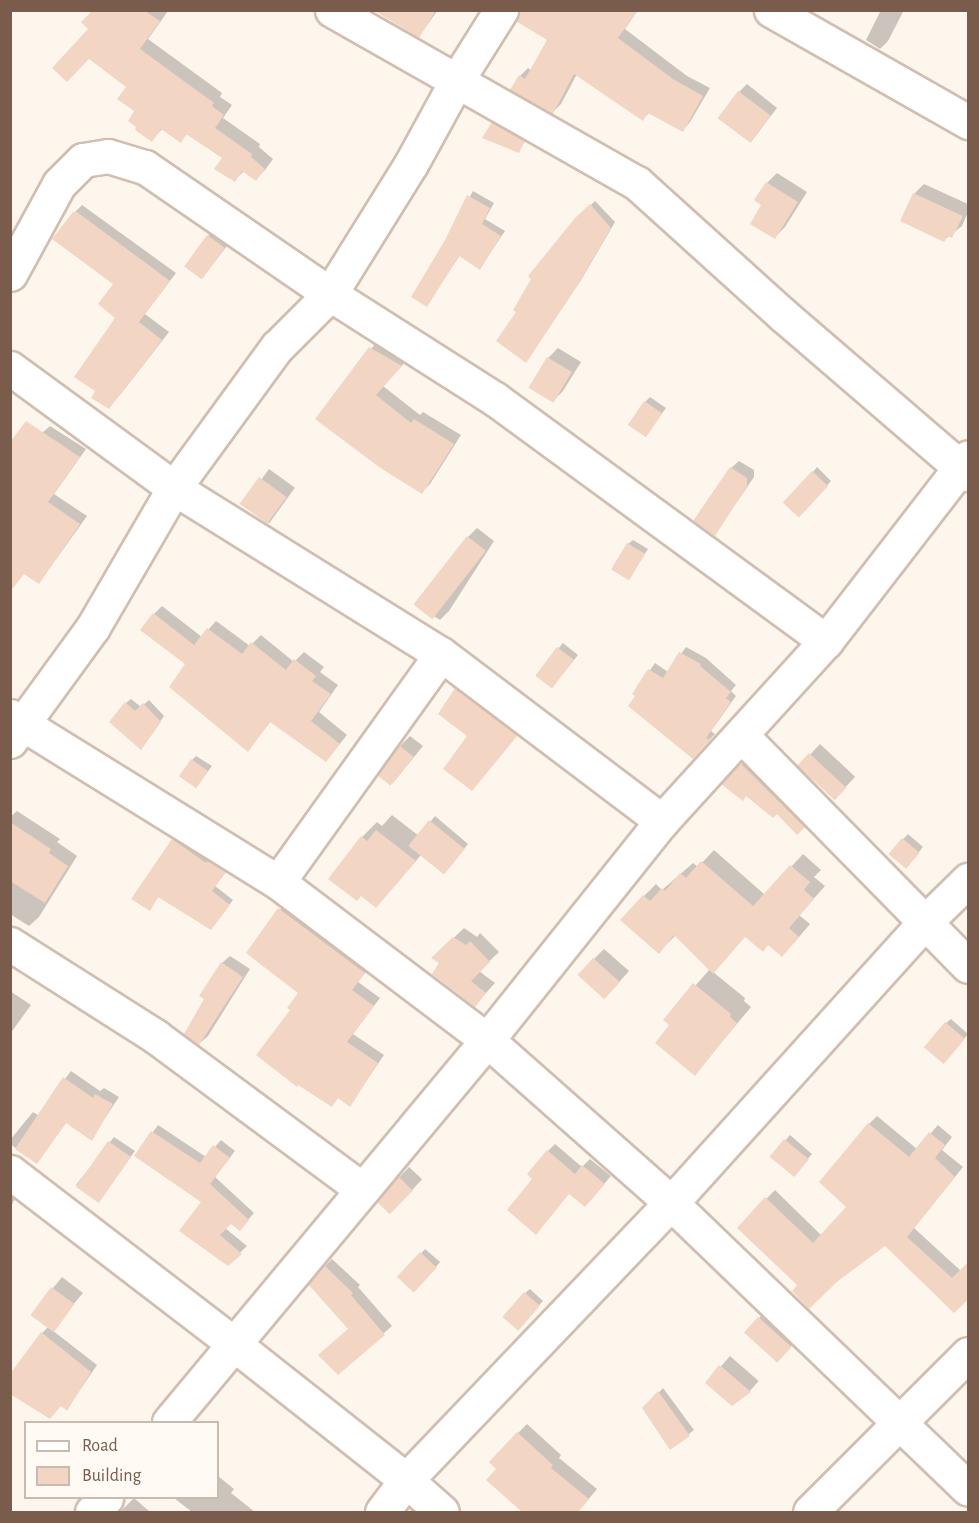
<!DOCTYPE html>
<html>
<head>
<meta charset="utf-8">
<style>
  body { margin:0 }
  #map { position:relative; width:979px; height:1523px; overflow:hidden; background:#fdf6ec; font-family:"Alegreya Sans",sans-serif }
  div>[style] { position:absolute }
  [style*='--x'] { left:calc(var(--x)*1px); top:calc(var(--y)*1px); width:calc(var(--w)*1px); rotate:calc(var(--a)*1deg) }
  .shadow>* { inset:0; background:#0003; transform-origin:0 0 }
  .building>* { inset:0; background:#f3d5c3; transform-origin:0 0 }
  .roads { filter:drop-shadow(2px 0 #d1beb0) drop-shadow(-2px 0 #d1beb0) drop-shadow(0 2px #d1beb0) drop-shadow(0 -2px #d1beb0) }
  .minor>* { height:33px; margin:-16.5px; padding:0 16.5px; transform-origin:16.5px; border-radius:16.5px; background:#fff }
  span { translate:-50% -50%; white-space:nowrap; text-align:center; line-height:1.15; -webkit-text-stroke:4.5px #fffaf3; paint-order:stroke }
  .frame { position:absolute; inset:0; border:12px solid #7a5c4d; pointer-events:none }
  .legend { position:absolute; left:24px; top:1421px; width:195px; height:78px; box-sizing:border-box; background:#fffaf3; border:2px solid #cabbb1; margin:0; padding:8px 10px; list-style:none; font-size:18px; color:#7a5c4d }
  .legend li { display:flex; align-items:center; gap:12px; height:30px }
  .legend b { width:30px; border:2px solid #cabbb1 }
</style>
</head>
<body>
<div id="map">
  <div class="shadow">
    <i style="clip-path:polygon(95px 10px,168px 11px,148px 39px,222px 93px,220px 97px,232px 105px,223px 118px,260px 144px,259px 147px,273px 159px,265px 170px,256px 179px,244px 171px,235px 180px,224px 158px,188px 133px,180px 141px,163px 128px,152px 140px,128px 87px,90px 29px)"></i>
    <i style="clip-path:polygon(438px 10px,419px 36px,385px 11px)"></i>
    <i style="clip-path:polygon(531px 10px,638px 10px,625px 29px,687px 76px,710px 88px,690px 122px,683px 130px,650px 112px,643px 119px,577px 74px,561px 104px,553px 112px,520px 76px,528px 68px,532px 71px,549px 40px)"></i>
    <i style="clip-path:polygon(881px 10px,904px 10px,888px 41px,880px 49px,866px 40px)"></i>
    <i style="clip-path:polygon(747px 84px,777px 108px,751px 142px,739px 92px)"></i>
    <i style="clip-path:polygon(497px 118px,529px 136px,518px 151px,493px 123px)"></i>
    <i style="clip-path:polygon(777px 173px,807px 192px,785px 227px,775px 237px,763px 205px,767px 183px)"></i>
    <i style="clip-path:polygon(924px 184px,968px 204px,968px 212px,962px 226px,944px 240px,914px 194px)"></i>
    <i style="clip-path:polygon(473px 191px,494px 203px,485px 219px,505px 231px,480px 268px,460px 255px,427px 305px,446px 241px)"></i>
    <i style="clip-path:polygon(595px 201px,615px 222px,581px 280px,530px 356px,577px 218px)"></i>
    <i style="clip-path:polygon(82px 205px,176px 273px,145px 314px,169px 332px,119px 396px,115px 284px,74px 213px)"></i>
    <i style="clip-path:polygon(218px 226px,234px 237px,202px 278px,208px 236px)"></i>
    <i style="clip-path:polygon(378px 340px,409px 358px,383px 386px,420px 415px,423px 412px,461px 435px,430px 484px,422px 492px,318px 419px)"></i>
    <i style="clip-path:polygon(558px 348px,581px 362px,563px 391px,553px 401px,548px 358px)"></i>
    <i style="clip-path:polygon(650px 397px,666px 408px,646px 435px,645px 402px)"></i>
    <i style="clip-path:polygon(50px 426px,86px 449px,54px 494px,87px 516px,39px 583px,24px 573px,42px 433px)"></i>
    <i style="clip-path:polygon(739px 461px,754px 470px,754px 477px,715px 534px,731px 468px)"></i>
    <i style="clip-path:polygon(817px 467px,831px 481px,805px 511px,813px 472px)"></i>
    <i style="left:269px;top:469px;width:32px;height:44px;rotate:36deg"></i>
    <i style="clip-path:polygon(477px 528px,494px 541px,449px 611px,440px 620px,423px 609px,468px 537px)"></i>
    <i style="clip-path:polygon(633px 540px,648px 549px,629px 578px,628px 544px)"></i>
    <i style="clip-path:polygon(162px 606px,202px 637px,216px 621px,250px 646px,261px 635px,294px 662px,304px 652px,324px 667px,320px 672px,338px 685px,319px 712px,347px 735px,334px 751px,271px 721px,248px 750px,154px 614px)"></i>
    <i style="clip-path:polygon(563px 643px,578px 655px,557px 681px,537px 674px)"></i>
    <i style="clip-path:polygon(686px 647px,706px 658px,736px 685px,731px 691px,736px 696px,711px 731px,715px 734px,693px 757px,634px 693px,655px 663px,668px 672px)"></i>
    <i style="clip-path:polygon(461px 685px,521px 730px,477px 784px,469px 736px,456px 689px)"></i>
    <i style="clip-path:polygon(131px 699px,141px 707px,149px 700px,164px 716px,145px 743px,126px 703px)"></i>
    <i style="clip-path:polygon(410px 736px,423px 746px,392px 784px,400px 746px)"></i>
    <i style="left:820px;top:744px;width:48px;height:30px;rotate:43deg"></i>
    <i style="clip-path:polygon(196px 756px,212px 766px,200px 782px,192px 760px)"></i>
    <i style="clip-path:polygon(749px 757px,811px 819px,797px 833px,777px 812px,747px 794px,723px 784px)"></i>
    <i style="clip-path:polygon(17px 811px,60px 839px,57px 842px,77px 856px,39px 917px,29px 926px,10px 914px,10px 817px)"></i>
    <i style="clip-path:polygon(392px 815px,419px 836px,435px 816px,468px 844px,448px 869px,421px 855px,391px 890px,362px 837px,377px 822px,382px 826px)"></i>
    <i style="clip-path:polygon(908px 834px,923px 847px,911px 862px,890px 853px)"></i>
    <i style="clip-path:polygon(177px 835px,230px 867px,215px 886px,233px 900px,215px 923px,159px 896px,150px 909px,173px 840px)"></i>
    <i style="clip-path:polygon(714px 850px,765px 895px,803px 854px,821px 870px,814px 877px,825px 886px,799px 915px,810px 924px,794px 943px,769px 943px,746px 935px,713px 972px,745px 998px,744px 1001px,751px 1007px,695px 1074px,671px 1025px,665px 1020px,710px 969px,676px 935px,659px 952px,644px 896px,656px 884px,662px 890px,693px 863px,698px 867px)"></i>
    <i style="clip-path:polygon(286px 902px,371px 965px,358px 982px,380px 998px,353px 1034px,384px 1055px,350px 1105px,339px 1097px,332px 1105px,292px 1010px,301px 993px,248px 953px)"></i>
    <i style="clip-path:polygon(464px 928px,477px 937px,480px 933px,499px 952px,479px 971px,495px 983px,475px 1005px,441px 963px,433px 958px)"></i>
    <i style="clip-path:polygon(604px 949px,629px 971px,615px 987px,594px 959px)"></i>
    <i style="clip-path:polygon(230px 956px,250px 969px,208px 1036px,200px 1043px,186px 1033px,206px 998px,222px 963px)"></i>
    <i style="clip-path:polygon(10px 991px,31px 1005px,10px 1034px)"></i>
    <i style="clip-path:polygon(951px 1019px,968px 1034px,950px 1056px,946px 1023px)"></i>
    <i style="clip-path:polygon(71px 1071px,100px 1091px,104px 1088px,119px 1097px,91px 1139px,67px 1122px,36px 1162px,10px 1144px,10px 1140px,33px 1112px,38px 1115px)"></i>
    <i style="clip-path:polygon(877px 1116px,917px 1149px,938px 1125px,952px 1137px,942px 1150px,963px 1167px,914px 1228px,961px 1271px,968px 1297px,885px 1244px,799px 1285px,739px 1227px,775px 1190px,822px 1236px,848px 1207px,869px 1124px)"></i>
    <i style="clip-path:polygon(158px 1125px,206px 1157px,221px 1140px,235px 1151px,215px 1177px,254px 1213px,246px 1222px,231px 1222px,225px 1228px,247px 1246px,228px 1264px,203px 1202px,136px 1156px)"></i>
    <i style="clip-path:polygon(790px 1135px,812px 1154px,797px 1171px,771px 1157px)"></i>
    <i style="clip-path:polygon(114px 1137px,135px 1151px,101px 1196px,76px 1185px)"></i>
    <i style="clip-path:polygon(555px 1144px,582px 1167px,590px 1159px,611px 1176px,592px 1198px,534px 1179px,548px 1151px)"></i>
    <i style="left:409px;top:1167px;width:18px;height:45px;rotate:43deg"></i>
    <i style="clip-path:polygon(10px 1185px,20px 1190px,10px 1208px)"></i>
    <i style="left:425px;top:1249px;width:20px;height:38px;rotate:41deg"></i>
    <i style="clip-path:polygon(332px 1259px,360px 1285px,358px 1287px,392px 1326px,338px 1373px,349px 1329px,325px 1266px)"></i>
    <i style="clip-path:polygon(62px 1277px,83px 1293px,52px 1330px,97px 1365px,67px 1409px,62px 1405px,42px 1333px,48px 1327px,32px 1314px)"></i>
    <i style="clip-path:polygon(530px 1289px,543px 1301px,518px 1329px,525px 1293px)"></i>
    <i style="clip-path:polygon(769px 1308px,800px 1336px,788px 1350px,759px 1318px)"></i>
    <i style="left:730px;top:1356px;width:38px;height:14px;rotate:41deg"></i>
    <i style="clip-path:polygon(663px 1388px,694px 1430px,671px 1448px,644px 1409px)"></i>
    <i style="clip-path:polygon(527px 1424px,561px 1455px,559px 1458px,597px 1489px,578px 1512px,524px 1512px,488px 1480px,498px 1469px,518px 1433px)"></i>
    <i style="clip-path:polygon(218px 1476px,234px 1489px,231px 1493px,255px 1512px,192px 1512px,174px 1498px,218px 1498px)"></i>
    <i style="clip-path:polygon(134px 1498px,150px 1512px,120px 1512px)"></i>
  </div>
  <div class="building">
    <i style="clip-path:polygon(93px 10px,145px 11px,160px 21px,140px 49px,214px 103px,212px 106px,224px 115px,215px 128px,252px 154px,251px 157px,265px 169px,256px 181px,242px 171px,235px 182px,214px 169px,222px 158px,186px 134px,181px 143px,161px 129px,152px 142px,135px 130px,136px 127px,128px 121px,134px 111px,117px 99px,126px 87px,89px 59px,67px 82px,52px 68px,88px 29px,81px 22px)"></i>
    <i style="clip-path:polygon(373px 10px,436px 10px,419px 38px)"></i>
    <i style="clip-path:polygon(520px 10px,638px 10px,618px 38px,673px 79px,703px 96px,683px 132px,648px 113px,643px 121px,574px 74px,553px 114px,510px 90px,519px 75px,525px 79px,547px 40px,516px 21px)"></i>
    <i style="left:738px;top:91px;width:41px;height:34px;rotate:37deg"></i>
    <i style="clip-path:polygon(492px 122px,525px 141px,519px 153px,482px 138px)"></i>
    <i style="clip-path:polygon(766px 182px,798px 202px,775px 239px,750px 224px,761px 205px,754px 200px)"></i>
    <i style="clip-path:polygon(913px 193px,963px 216px,952px 238px,948px 236px,944px 242px,900px 221px)"></i>
    <i style="clip-path:polygon(467px 195px,490px 208px,482px 224px,501px 236px,480px 270px,459px 256px,427px 307px,411px 297px,445px 240px)"></i>
    <i style="clip-path:polygon(590px 204px,611px 228px,577px 286px,526px 363px,496px 341px,516px 312px,513px 310px,531px 279px,528px 276px,575px 218px)"></i>
    <i style="clip-path:polygon(73px 212px,77px 212px,170px 281px,139px 322px,162px 340px,109px 409px,91px 398px,95px 391px,74px 377px,115px 318px,98px 304px,113px 284px,52px 239px)"></i>
    <i style="left:207px;top:235px;width:22px;height:39px;rotate:36deg"></i>
    <i style="clip-path:polygon(369px 347px,402px 366px,376px 395px,411px 423px,414px 419px,454px 444px,422px 494px,379px 467px,315px 419px)"></i>
    <i style="left:547px;top:357px;width:29px;height:36px;rotate:31deg"></i>
    <i style="left:644px;top:401px;width:22px;height:29px;rotate:34deg"></i>
    <i style="clip-path:polygon(26px 421px,80px 457px,48px 502px,80px 524px,39px 584px,24px 574px,10px 592px,10px 442px)"></i>
    <i style="clip-path:polygon(730px 467px,747px 478px,747px 486px,715px 536px,693px 521px)"></i>
    <i style="left:812px;top:471px;width:22px;height:43px;rotate:43deg"></i>
    <i style="left:259px;top:477px;width:34px;height:33px;rotate:36deg"></i>
    <i style="left:467px;top:536px;width:24px;height:87px;rotate:38deg"></i>
    <i style="left:627px;top:543px;width:21px;height:31px;rotate:31deg"></i>
    <i style="clip-path:polygon(153px 613px,194px 645px,207px 628px,242px 654px,251px 642px,286px 670px,294px 659px,316px 676px,312px 681px,331px 694px,311px 721px,340px 744px,326px 762px,270px 722px,248px 752px,169px 687px,185px 664px,140px 630px)"></i>
    <i style="left:557px;top:647px;width:21px;height:36px;rotate:37deg"></i>
    <i style="clip-path:polygon(679px 652px,701px 664px,700px 666px,731px 692px,726px 698px,731px 702px,706px 738px,710px 740px,693px 759px,628px 706px,635px 696px,632px 694px,648px 669px,663px 678px)"></i>
    <i style="clip-path:polygon(455px 688px,518px 735px,472px 791px,443px 769px,467px 736px,438px 714px)"></i>
    <i style="clip-path:polygon(125px 702px,135px 711px,143px 703px,161px 722px,141px 750px,109px 722px)"></i>
    <i style="left:399px;top:745px;width:19px;height:37px;rotate:39deg"></i>
    <i style="left:809px;top:753px;width:51px;height:17px;rotate:43deg"></i>
    <i style="left:191px;top:759px;width:21px;height:21px;rotate:35deg"></i>
    <i style="clip-path:polygon(740px 763px,805px 827px,797px 835px,777px 814px,773px 818px,746px 796px,743px 801px,721px 784px)"></i>
    <i style="left:429px;top:820px;width:46px;height:33px;rotate:39deg"></i>
    <i style="clip-path:polygon(10px 822px,51px 849px,49px 853px,68px 866px,45px 903px,10px 881px)"></i>
    <i style="clip-path:polygon(376px 830px,416px 861px,376px 908px,361px 896px,357px 901px,328px 879px,361px 836px,367px 841px)"></i>
    <i style="left:902px;top:838px;width:23px;height:21px;rotate:40deg"></i>
    <i style="clip-path:polygon(172px 839px,206px 863px,208px 861px,226px 872px,212px 891px,230px 905px,211px 930px,158px 897px,150px 911px,131px 899px)"></i>
    <i style="clip-path:polygon(701px 861px,753px 906px,790px 865px,810px 882px,804px 890px,814px 899px,789px 928px,799px 937px,782px 957px,768px 945px,763px 952px,745px 937px,713px 974px,674px 935px,659px 954px,620px 920px,643px 895px,650px 901px,662px 888px,665px 891px,680px 873px,686px 878px)"></i>
    <i style="clip-path:polygon(278px 908px,365px 973px,352px 990px,374px 1006px,347px 1042px,378px 1063px,350px 1107px,338px 1098px,332px 1107px,298px 1085px,297px 1087px,256px 1055px,290px 1010px,287px 1008px,298px 993px,246px 953px)"></i>
    <i style="clip-path:polygon(453px 937px,466px 945px,470px 941px,490px 962px,471px 981px,486px 993px,475px 1007px,432px 974px,439px 963px,431px 958px)"></i>
    <i style="left:593px;top:958px;width:36px;height:23px;rotate:42deg"></i>
    <i style="clip-path:polygon(221px 962px,243px 977px,199px 1045px,184px 1034px,204px 999px,199px 996px)"></i>
    <i style="clip-path:polygon(693px 983px,731px 1014px,730px 1017px,737px 1023px,695px 1076px,655px 1043px,669px 1025px,663px 1020px)"></i>
    <i style="left:945px;top:1022px;width:26px;height:33px;rotate:40deg"></i>
    <i style="clip-path:polygon(63px 1077px,93px 1098px,95px 1094px,113px 1104px,92px 1141px,66px 1123px,37px 1164px,15px 1149px)"></i>
    <i style="clip-path:polygon(868px 1123px,909px 1157px,929px 1132px,945px 1145px,935px 1158px,955px 1177px,907px 1237px,952px 1278px,969px 1261px,969px 1299px,954px 1313px,885px 1246px,838px 1281px,809px 1309px,792px 1291px,797px 1285px,737px 1228px,765px 1197px,813px 1243px,846px 1207px,819px 1182px)"></i>
    <i style="clip-path:polygon(151px 1131px,200px 1163px,213px 1145px,230px 1158px,210px 1184px,249px 1220px,240px 1231px,231px 1224px,220px 1235px,242px 1254px,228px 1266px,179px 1231px,201px 1202px,134px 1156px)"></i>
    <i style="left:784px;top:1139px;width:32px;height:23px;rotate:39deg"></i>
    <i style="left:108px;top:1141px;width:28px;height:56px;rotate:35deg"></i>
    <i style="clip-path:polygon(547px 1150px,575px 1174px,582px 1165px,605px 1184px,585px 1207px,569px 1194px,536px 1235px,507px 1210px,532px 1179px,527px 1174px)"></i>
    <i style="left:398px;top:1176px;width:21px;height:33px;rotate:45deg"></i>
    <i style="left:420px;top:1252px;width:23px;height:34px;rotate:43deg"></i>
    <i style="clip-path:polygon(324px 1265px,353px 1293px,351px 1295px,385px 1335px,338px 1375px,318px 1355px,348px 1329px,308px 1284px)"></i>
    <i style="left:51px;top:1287px;width:29px;height:35px;rotate:36deg"></i>
    <i style="left:524px;top:1292px;width:21px;height:33px;rotate:41deg"></i>
    <i style="left:758px;top:1317px;width:45px;height:21px;rotate:42deg"></i>
    <i style="clip-path:polygon(41px 1332px,91px 1372px,67px 1411px,61px 1406px,50px 1419px,10px 1394px,10px 1374px)"></i>
    <i style="clip-path:polygon(719px 1365px,751px 1392px,732px 1406px,705px 1383px)"></i>
    <i style="clip-path:polygon(658px 1391px,690px 1436px,670px 1450px,642px 1408px)"></i>
    <i style="clip-path:polygon(517px 1432px,553px 1465px,551px 1468px,589px 1499px,578px 1512px,522px 1512px,486px 1480px,496px 1469px,489px 1462px)"></i>
  </div>
  <div class="roads">
    <div class="minor">
      <i style="--x:332;--y:10;--w:351;--a:29.6"></i>
      <i style="--x:637;--y:183;--w:197;--a:42.1"></i>
      <i style="--x:783;--y:315;--w:244;--a:40.7"></i>
      <i style="--x:771;--y:10;--w:227;--a:29.6"></i>
      <i style="--x:10;--y:274;--w:102;--a:-61.4"></i>
      <i style="--x:59;--y:184;--w:34;--a:-45"></i>
      <i style="--x:83;--y:160;--w:25;--a:-9"></i>
      <i style="--x:108;--y:156;--w:39;--a:17"></i>
      <i style="--x:145;--y:167;--w:224;--a:34.5"></i>
      <i style="--x:330;--y:294;--w:196;--a:32.5"></i>
      <i style="--x:495;--y:399;--w:410;--a:36.2"></i>
      <i style="--x:10;--y:368;--w:203;--a:36.2"></i>
      <i style="--x:174;--y:488;--w:314;--a:31.9"></i>
      <i style="--x:441;--y:654;--w:277;--a:37.1"></i>
      <i style="--x:10;--y:716;--w:315;--a:31.8"></i>
      <i style="--x:278;--y:882;--w:262;--a:37.1"></i>
      <i style="--x:487;--y:1040;--w:246;--a:41.5"></i>
      <i style="--x:671;--y:1203;--w:412;--a:43.9"></i>
      <i style="--x:742;--y:736;--w:322;--a:45.5"></i>
      <i style="--x:10;--y:741;--w:141;--a:-53.9"></i>
      <i style="--x:93;--y:627;--w:161;--a:-59.8"></i>
      <i style="--x:174;--y:488;--w:175;--a:-53.9"></i>
      <i style="--x:277;--y:347;--w:75;--a:-45"></i>
      <i style="--x:330;--y:294;--w:153;--a:-58.1"></i>
      <i style="--x:411;--y:164;--w:96;--a:-61.3"></i>
      <i style="--x:457;--y:80;--w:83;--a:-57.8"></i>
      <i style="--x:278;--y:882;--w:280;--a:-54.4"></i>
      <i style="--x:10;--y:944;--w:172;--a:32.4"></i>
      <i style="--x:155;--y:1036;--w:257;--a:36.5"></i>
      <i style="--x:10;--y:1172;--w:282;--a:37.5"></i>
      <i style="--x:234;--y:1344;--w:219;--a:38.3"></i>
      <i style="--x:406;--y:1480;--w:48;--a:41.6"></i>
      <i style="--x:169;--y:1422;--w:497;--a:-50.2"></i>
      <i style="--x:487;--y:1040;--w:280;--a:-51.4"></i>
      <i style="--x:662;--y:821;--w:244;--a:-47.7"></i>
      <i style="--x:826;--y:641;--w:232;--a:-52.3"></i>
      <i style="--x:92;--y:1512;--w:20;--a:-45"></i>
      <i style="--x:382;--y:1512;--w:40;--a:-53"></i>
      <i style="--x:406;--y:1480;--w:383;--a:-46.3"></i>
      <i style="--x:671;--y:1203;--w:377;--a:-47.9"></i>
      <i style="--x:924;--y:923;--w:62;--a:-44.3"></i>
      <i style="--x:810;--y:1512;--w:223;--a:-45"></i>
    </div>
  </div>
  <div class="frame"></div>
  <ul class="legend">
  <li><b style="height:8px;background:#fff"></b>Road</li>
  <li><b style="height:16px;background:#f3d5c3"></b>Building</li>
  </ul>
</div>
</body>
</html>
